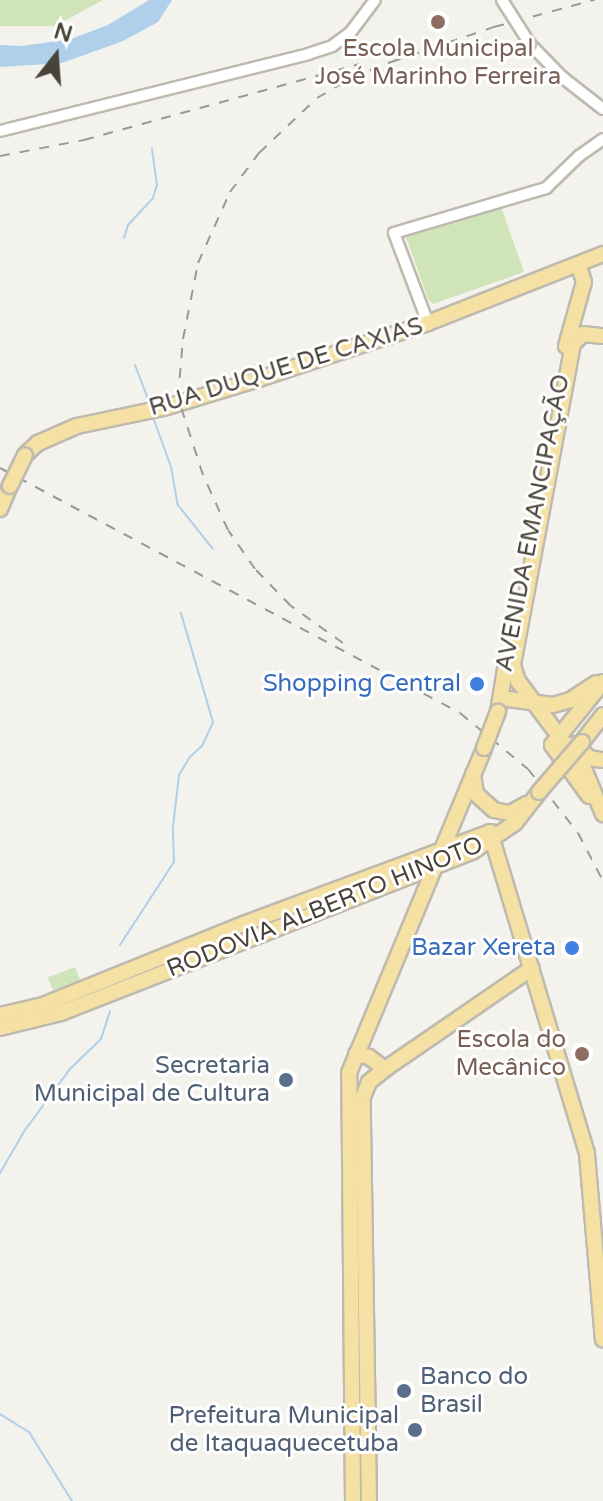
<!DOCTYPE html>
<html>
<head>
<meta charset="utf-8">
<style>
  body { margin:0 }
  #map { position:relative; width:603px; height:1501px; overflow:hidden; background:#f4f2ec; font-family:"Varela Round",sans-serif }
  div>[style] { position:absolute }
  [style*='--x'] { left:calc(var(--x)*1px); top:calc(var(--y)*1px); width:calc(var(--w)*1px); rotate:calc(var(--a)*1deg) }
  .green>* { inset:0; background:#cfe4b9; transform-origin:0 0 }
  .water>* { inset:0; background:#afcfea }
  .stream>* { height:2px; margin:-1px; padding:0 1px; transform-origin:1px; border-radius:1px; background:#afcfea }
  .roads { filter:drop-shadow(2px 0 #bfbaaf) drop-shadow(-2px 0 #bfbaaf) drop-shadow(0 2px #bfbaaf) drop-shadow(0 -2px #bfbaaf) }
  .minor>* { height:10px; margin:-5px; padding:0 5px; transform-origin:5px; border-radius:5px; background:#fff }
  .major>* { height:14px; margin:-7px; padding:0 7px; transform-origin:7px; border-radius:7px; background:#f5e1a4 }
  .rail>* { height:2px; margin-top:-1px; transform-origin:0; background:repeating-linear-gradient(90deg,#999 0 10px,transparent 0 20px) }
  .bridges { filter:drop-shadow(2px 0 #bfbaaf) drop-shadow(-2px 0 #bfbaaf) drop-shadow(0 2px #bfbaaf) drop-shadow(0 -2px #bfbaaf) }
  .minor-bridge>* { height:10px; margin:-5px; padding:0 5px; transform-origin:5px; border-radius:5px; background:#fff }
  .major-bridge>* { height:14px; margin:-7px; padding:0 7px; transform-origin:7px; border-radius:7px; background:#f5e1a4 }
  .dots>* { width:22px; height:22px; translate:-50% -50%; box-sizing:border-box; border:4px solid #fff; border-radius:50% }
  span { translate:-50% -50%; white-space:nowrap; text-align:center; line-height:1.15; -webkit-text-stroke:6px #fff; paint-order:stroke }
  .education-label { font-size:24px; color:#785e54 }
  .right { translate:-100% -50%; text-align:right }
  .street-label { font-size:24px; color:#48433a }
  .shop-label { font-size:24px; color:#366cbe }
  .service-label { font-size:24px; color:#4e5e75 }
  .left { translate:0 -50%; text-align:left }
  .north { position:absolute; left:16px; top:16px; width:80px; height:80px; -webkit-text-stroke:6px #fff; paint-order:stroke; rotate:17deg; font-size:22px; font-weight:700; line-height:32px; text-align:center; color:#48433a }
  .north::after { content:''; display:block; margin:auto; width:28px; height:36px; background:#48433a; clip-path:polygon(50% 0,100% 100%,50% 72%,0 100%) }
</style>
</head>
<body>
<div id="map">
  <div class="green">
    <i style="clip-path:polygon(0 0,103px 0,55px 26px,0 26px)"></i>
    <i style="clip-path:polygon(500px 204px,524px 272px,433px 304px,428px 299px,405px 234px)"></i>
    <i style="left:75px;top:967px;width:14px;height:29px;rotate:69deg"></i>
  </div>
  <div class="water">
    <i style="clip-path:polygon(149px 0,172px 0,158px 22px,123px 41px,62px 63px,0 67px,0 45px,22px 46px,71px 39px,108px 25px)"></i>
  </div>
  <div class="stream">
    <i style="--x:124;--y:238;--w:14;--a:-73"></i>
    <i style="--x:128;--y:225;--w:37;--a:-47"></i>
    <i style="--x:153;--y:198;--w:14;--a:-73"></i>
    <i style="--x:157;--y:185;--w:37;--a:-98"></i>
    <i style="--x:135;--y:365;--w:39;--a:69"></i>
    <i style="--x:154;--y:420;--w:50;--a:70.1"></i>
    <i style="--x:171;--y:467;--w:39;--a:80"></i>
    <i style="--x:178;--y:505;--w:56;--a:51.5"></i>
    <i style="--x:120;--y:945;--w:99;--a:-57"></i>
    <i style="--x:174;--y:862;--w:35;--a:-92"></i>
    <i style="--x:173;--y:827;--w:52;--a:-83.4"></i>
    <i style="--x:179;--y:775;--w:21;--a:-59"></i>
    <i style="--x:190;--y:757;--w:16;--a:-43"></i>
    <i style="--x:202;--y:746;--w:26;--a:-65"></i>
    <i style="--x:213;--y:722;--w:114;--a:-106.4"></i>
    <i style="--x:0;--y:1173;--w:50;--a:-59.8"></i>
    <i style="--x:25;--y:1130;--w:76;--a:-53.6"></i>
    <i style="--x:70;--y:1069;--w:43;--a:-44.1"></i>
    <i style="--x:101;--y:1039;--w:29;--a:-72"></i>
    <i style="--x:0;--y:1414;--w:34;--a:32"></i>
    <i style="--x:29;--y:1432;--w:81;--a:58.1"></i>
  </div>
  <div class="roads">
    <div class="minor">
      <i style="--x:530;--y:44;--w:46;--a:45.9"></i>
      <i style="--x:562;--y:77;--w:52;--a:38"></i>
      <i style="--x:0;--y:131;--w:317;--a:-14"></i>
      <i style="--x:308;--y:54;--w:25;--a:-18"></i>
      <i style="--x:332;--y:46;--w:22;--a:-36"></i>
      <i style="--x:350;--y:33;--w:41;--a:-52.9"></i>
      <i style="--x:428;--y:323;--w:96;--a:-110.7"></i>
      <i style="--x:394;--y:233;--w:159;--a:-16.5"></i>
      <i style="--x:546;--y:188;--w:46;--a:-44.1"></i>
      <i style="--x:579;--y:156;--w:29;--a:-35"></i>
    </div>
    <div class="major">
      <i style="--x:583;--y:334;--w:14;--a:135"></i>
      <i style="--x:573;--y:344;--w:327;--a:100.6"></i>
      <i style="--x:513;--y:665;--w:17;--a:73"></i>
      <i style="--x:518;--y:681;--w:112;--a:53.3"></i>
      <i style="--x:585;--y:771;--w:47;--a:67.3"></i>
      <i style="--x:583;--y:334;--w:20;--a:6"></i>
      <i style="--x:566;--y:346;--w:66;--a:-74.3"></i>
      <i style="--x:584;--y:282;--w:13;--a:-108"></i>
      <i style="--x:25;--y:455;--w:18;--a:-43"></i>
      <i style="--x:38;--y:443;--w:43;--a:-23.6"></i>
      <i style="--x:77;--y:426;--w:92;--a:-11.9"></i>
      <i style="--x:167;--y:407;--w:96;--a:-16.9"></i>
      <i style="--x:259;--y:379;--w:178;--a:-18.3"></i>
      <i style="--x:428;--y:323;--w:188;--a:-21.5"></i>
      <i style="--x:0;--y:509;--w:25;--a:-67"></i>
      <i style="--x:501;--y:698;--w:52;--a:7.7"></i>
      <i style="--x:553;--y:705;--w:18;--a:-16"></i>
      <i style="--x:570;--y:700;--w:31;--a:-33"></i>
      <i style="--x:498;--y:712;--w:56;--a:-80.7"></i>
      <i style="--x:582;--y:742;--w:34;--a:-52"></i>
      <i style="--x:575;--y:744;--w:20;--a:45"></i>
      <i style="--x:589;--y:758;--w:12;--a:9"></i>
      <i style="--x:473;--y:774;--w:20;--a:81"></i>
      <i style="--x:476;--y:794;--w:24;--a:42"></i>
      <i style="--x:494;--y:810;--w:16;--a:11"></i>
      <i style="--x:510;--y:813;--w:18;--a:-29"></i>
      <i style="--x:589;--y:796;--w:63;--a:-126"></i>
      <i style="--x:552;--y:745;--w:81;--a:-51"></i>
      <i style="--x:0;--y:1015;--w:44;--a:-13.1"></i>
      <i style="--x:43;--y:1005;--w:216;--a:-22"></i>
      <i style="--x:243;--y:924;--w:264;--a:-20.4"></i>
      <i style="--x:490;--y:832;--w:336;--a:73.2"></i>
      <i style="--x:587;--y:1154;--w:186;--a:85.1"></i>
      <i style="--x:0;--y:1028;--w:63;--a:-13.8"></i>
      <i style="--x:61;--y:1013;--w:441;--a:-21.4"></i>
      <i style="--x:472;--y:852;--w:52;--a:-34"></i>
      <i style="--x:515;--y:823;--w:39;--a:-52"></i>
      <i style="--x:356;--y:1054;--w:13;--a:13"></i>
      <i style="--x:369;--y:1057;--w:20;--a:37"></i>
      <i style="--x:353;--y:1501;--w:428;--a:-90.5"></i>
      <i style="--x:349;--y:1073;--w:352;--a:-67.4"></i>
      <i style="--x:369;--y:1501;--w:404;--a:-90.9"></i>
      <i style="--x:363;--y:1097;--w:16;--a:-68"></i>
      <i style="--x:369;--y:1082;--w:21;--a:-39"></i>
      <i style="--x:385;--y:1069;--w:178;--a:-34.5"></i>
    </div>
  </div>
  <div class="rail">
    <i style="--x:0;--y:156;--w:86;--a:-10.8"></i>
    <i style="--x:84;--y:140;--w:286;--a:-15.4"></i>
    <i style="--x:0;--y:468;--w:521;--a:28.04"></i>
    <i style="--x:460;--y:713;--w:88;--a:39.5"></i>
    <i style="--x:528;--y:769;--w:81;--a:52"></i>
    <i style="--x:578;--y:833;--w:54;--a:62.5"></i>
    <i style="--x:343;--y:643;--w:64;--a:-144.6"></i>
    <i style="--x:291;--y:606;--w:52;--a:-134.2"></i>
    <i style="--x:255;--y:569;--w:47;--a:-124.7"></i>
    <i style="--x:228;--y:530;--w:60;--a:-114.4"></i>
    <i style="--x:203;--y:475;--w:81;--a:-108"></i>
    <i style="--x:178;--y:398;--w:59;--a:-85.2"></i>
    <i style="--x:183;--y:339;--w:77;--a:-78.8"></i>
    <i style="--x:198;--y:263;--w:78;--a:-65.7"></i>
    <i style="--x:230;--y:192;--w:49;--a:-53.4"></i>
    <i style="--x:259;--y:153;--w:80;--a:-43.5"></i>
    <i style="--x:317;--y:98;--w:39;--a:-30"></i>
    <i style="--x:351;--y:78;--w:43;--a:-21.8"></i>
    <i style="--x:391;--y:62;--w:109;--a:-18.8"></i>
    <i style="--x:494;--y:27;--w:104;--a:-15.1"></i>
  </div>
  <div class="bridges">
    <div class="minor-bridge">
      <i style="--x:502;--y:0;--w:52;--a:57.5"></i>
    </div>
    <div class="major-bridge">
      <i style="--x:10;--y:486;--w:34;--a:-64"></i>
      <i style="--x:484;--y:748;--w:39;--a:-69"></i>
      <i style="--x:539;--y:792;--w:66;--a:-49.3"></i>
    </div>
  </div>
  <div class="dots">
    <i style="left:438px;top:22px;background:#8d6e63"></i>
    <i style="left:477px;top:684px;background:#3f7fe0"></i>
    <i style="left:572px;top:948px;background:#3f7fe0"></i>
    <i style="left:582px;top:1054px;background:#8d6e63"></i>
    <i style="left:286px;top:1080px;background:#5c6f8a"></i>
    <i style="left:404px;top:1391px;background:#5c6f8a"></i>
    <i style="left:415px;top:1430px;background:#5c6f8a"></i>
  </div>
  <div class="education-label">
    <span style="left:438px;top:63px">Escola Municipal<br>José Marinho Ferreira</span>
    <span class="right" style="left:566px;top:1054px">Escola do<br>Mecânico</span>
  </div>
  <div class="street-label">
    <span style="left:286px;top:367px;rotate:-17deg">RUA DUQUE DE CAXIAS</span>
    <span style="left:533px;top:523px;rotate:-79deg">AVENIDA EMANCIPAÇÃO</span>
    <span style="left:325px;top:907px;rotate:-22deg">RODOVIA ALBERTO HINOTO</span>
  </div>
  <div class="shop-label">
    <span class="right" style="left:461px;top:684px">Shopping Central</span>
    <span class="right" style="left:556px;top:948px">Bazar Xereta</span>
  </div>
  <div class="service-label">
    <span class="right" style="left:270px;top:1080px">Secretaria<br>Municipal de Cultura</span>
    <span class="left" style="left:420px;top:1391px">Banco do<br>Brasil</span>
    <span class="right" style="left:399px;top:1430px">Prefeitura Municipal<br>de Itaquaquecetuba</span>
  </div>
  <div class="north">N</div>
</div>
</body>
</html>
